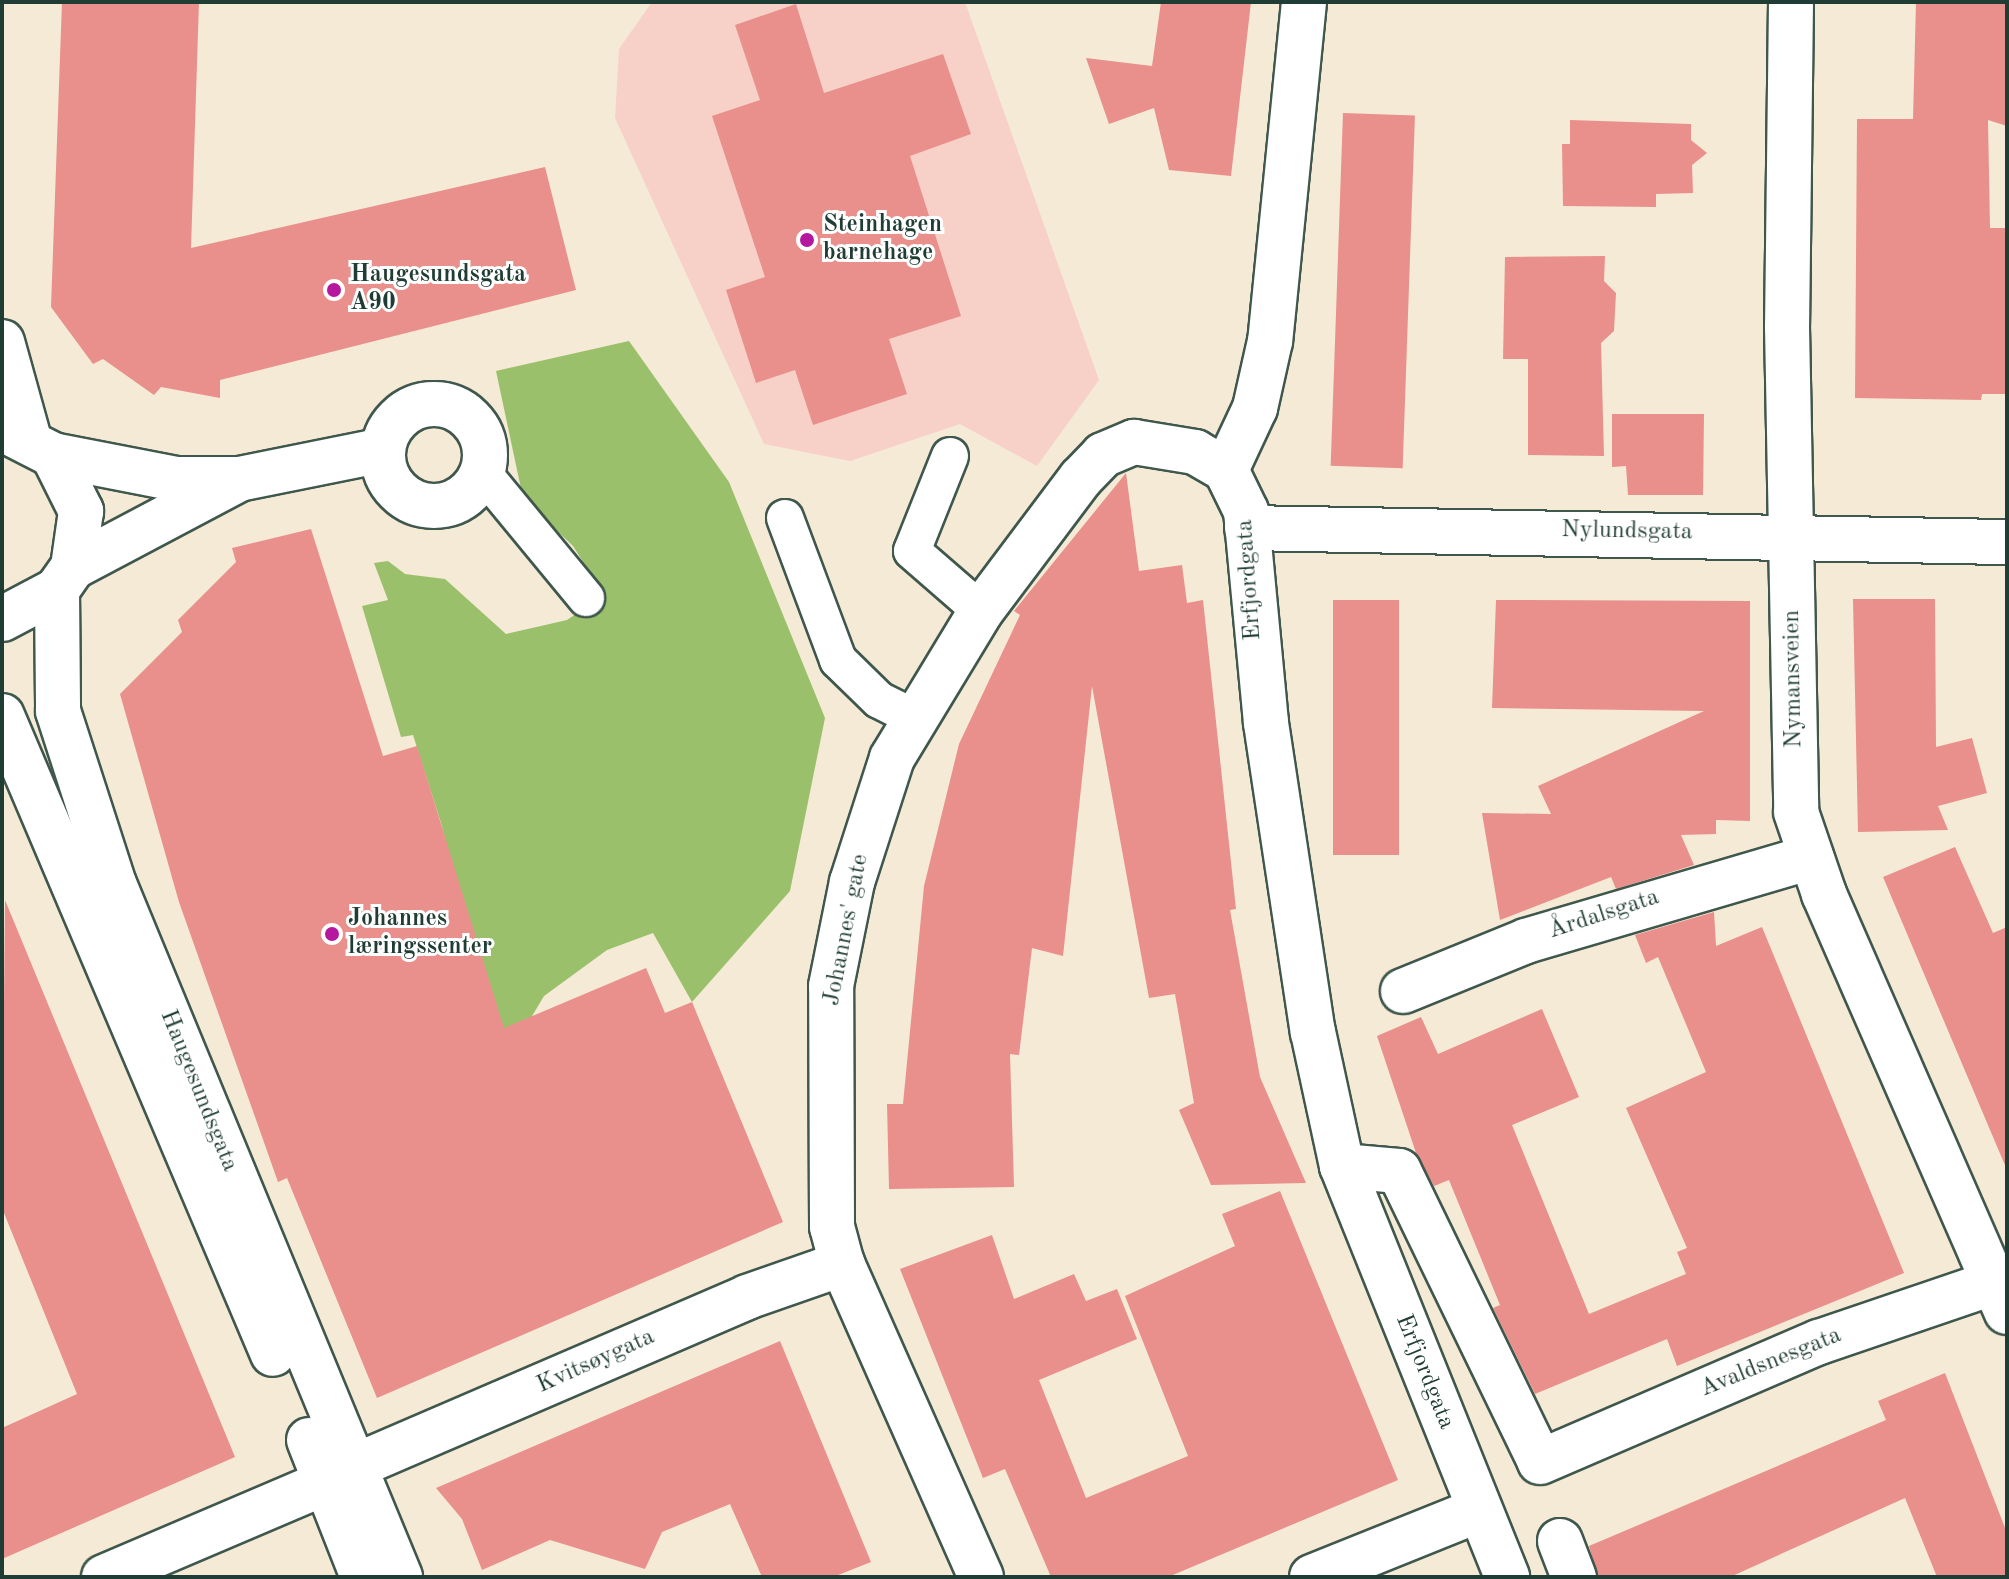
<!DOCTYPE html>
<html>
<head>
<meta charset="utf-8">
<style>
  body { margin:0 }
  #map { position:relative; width:2009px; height:1579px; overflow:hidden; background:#f4ead5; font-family:"Old Standard TT",serif }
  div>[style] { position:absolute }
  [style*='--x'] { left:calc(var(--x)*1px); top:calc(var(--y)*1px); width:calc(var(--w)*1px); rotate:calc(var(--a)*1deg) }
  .built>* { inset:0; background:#f7d1c7 }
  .green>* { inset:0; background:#9bc06b }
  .building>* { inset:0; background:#e98f8c; transform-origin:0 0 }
  .roads { filter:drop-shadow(2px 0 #3f574c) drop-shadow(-2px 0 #3f574c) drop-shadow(0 2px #3f574c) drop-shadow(0 -2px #3f574c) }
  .service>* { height:36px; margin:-18px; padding:0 18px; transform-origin:18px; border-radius:18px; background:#fff }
  .minor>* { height:44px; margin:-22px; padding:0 22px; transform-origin:22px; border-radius:22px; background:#fff }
  .minor>.ring { margin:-22px; padding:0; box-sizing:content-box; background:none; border:44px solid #fff; border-radius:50% }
  .secondary>* { height:44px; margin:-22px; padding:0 22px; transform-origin:22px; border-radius:22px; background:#fff }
  .dots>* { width:22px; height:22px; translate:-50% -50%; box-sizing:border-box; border:4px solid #fff; border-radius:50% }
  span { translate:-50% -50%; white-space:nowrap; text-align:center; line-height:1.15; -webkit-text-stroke:6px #fff; paint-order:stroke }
  .poi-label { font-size:24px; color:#1f3d34; font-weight:700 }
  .left { translate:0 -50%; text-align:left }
  .street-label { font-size:24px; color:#1f3d34 }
  .frame { position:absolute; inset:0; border:4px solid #1f3d34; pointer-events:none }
</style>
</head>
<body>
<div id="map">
  <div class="built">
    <i style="clip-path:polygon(652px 2px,965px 2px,1099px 380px,1037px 466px,960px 424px,850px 461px,764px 444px,615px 118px,619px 49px)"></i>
  </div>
  <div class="green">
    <i style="clip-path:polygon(629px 341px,729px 482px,825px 718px,790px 891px,692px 1002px,653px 933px,607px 950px,544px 996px,522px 1033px,498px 1042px,441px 823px,413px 735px,401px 737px,362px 606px,388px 600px,374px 563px,388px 561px,405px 574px,445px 579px,506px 634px,567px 620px,604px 595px,573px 546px,523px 498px,496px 371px)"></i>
  </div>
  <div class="building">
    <i style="clip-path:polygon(62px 2px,199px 2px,191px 248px,545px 167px,576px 290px,220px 380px,220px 398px,161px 387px,154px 395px,103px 359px,93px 364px,51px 307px)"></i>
    <i style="clip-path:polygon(1161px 2px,1251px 2px,1231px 176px,1169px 170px,1154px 108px,1109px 124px,1086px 58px,1152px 66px)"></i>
    <i style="clip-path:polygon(1916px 2px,2007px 2px,2007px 126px,1988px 120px,1990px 228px,2007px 228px,2007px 394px,1982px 394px,1981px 400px,1855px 398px,1857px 119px,1913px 119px)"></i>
    <i style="clip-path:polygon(796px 4px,824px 93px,943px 54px,971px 134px,910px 156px,961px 316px,889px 339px,907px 394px,813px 425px,795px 370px,756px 383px,726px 290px,765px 277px,712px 116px,760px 100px,735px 25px)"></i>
    <i style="left:1343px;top:113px;width:72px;height:353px;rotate:2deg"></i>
    <i style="clip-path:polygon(1570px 120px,1691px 124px,1691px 140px,1707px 153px,1692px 165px,1693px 193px,1656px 194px,1656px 207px,1563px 206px,1562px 144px,1570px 144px)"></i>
    <i style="clip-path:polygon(1605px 256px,1604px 281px,1616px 293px,1614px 331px,1601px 343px,1604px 456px,1528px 455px,1528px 359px,1503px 359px,1505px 257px)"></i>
    <i style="clip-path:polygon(1612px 414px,1704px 414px,1703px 495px,1628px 495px,1626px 466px,1612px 467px)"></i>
    <i style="clip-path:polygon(1126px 473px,1139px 571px,1182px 565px,1187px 603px,1203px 600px,1236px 909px,1230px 910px,1260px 1077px,1306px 1183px,1211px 1185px,1179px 1110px,1194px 1103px,1175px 994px,1149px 998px,1092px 686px,1063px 956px,1032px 948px,1019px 1055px,1010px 1054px,1014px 1187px,889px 1189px,887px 1104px,903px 1104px,924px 886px,959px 744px,1020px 615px,1014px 611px)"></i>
    <i style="clip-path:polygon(311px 529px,383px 756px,417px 746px,504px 1028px,646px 968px,665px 1013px,692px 1002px,783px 1222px,377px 1398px,287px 1178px,278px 1182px,179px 902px,120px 694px,182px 632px,178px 620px,236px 562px,232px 548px)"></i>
    <i style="clip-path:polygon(1853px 599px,1935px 599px,1936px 747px,1972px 738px,1987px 793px,1938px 806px,1948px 830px,1858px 832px)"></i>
    <i style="left:1333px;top:600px;width:66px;height:255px"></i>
    <i style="clip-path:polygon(1496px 600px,1750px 601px,1750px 821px,1716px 820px,1716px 834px,1681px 835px,1694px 865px,1616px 889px,1611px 877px,1500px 920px,1482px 813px,1551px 814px,1538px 786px,1704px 711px,1492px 708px)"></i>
    <i style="clip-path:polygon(1955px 847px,1993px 933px,2007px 927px,2007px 1170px,1883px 877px)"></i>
    <i style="clip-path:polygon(5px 900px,235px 1457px,2px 1559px,2px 1428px,77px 1394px,2px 1208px)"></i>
    <i style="clip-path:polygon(1714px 912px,1716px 946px,1762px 927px,1904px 1273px,1677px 1366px,1667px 1339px,1535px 1394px,1493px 1308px,1500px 1305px,1449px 1180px,1434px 1186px,1416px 1153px,1377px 1036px,1421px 1017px,1438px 1054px,1542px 1009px,1579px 1097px,1512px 1125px,1589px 1314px,1686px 1274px,1677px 1252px,1687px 1248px,1626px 1108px,1706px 1072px,1658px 957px,1646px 963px,1635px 935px)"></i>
    <i style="clip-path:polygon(1280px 1191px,1398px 1480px,1168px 1577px,1051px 1577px,1005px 1469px,983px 1478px,900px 1269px,992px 1235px,1014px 1299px,1074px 1274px,1086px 1301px,1117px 1289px,1137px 1339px,1039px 1380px,1086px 1498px,1188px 1456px,1125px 1296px,1235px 1246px,1222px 1214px)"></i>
    <i style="clip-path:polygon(780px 1341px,871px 1562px,833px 1577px,762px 1577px,730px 1504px,662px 1532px,645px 1569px,550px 1540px,482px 1570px,462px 1519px,436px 1488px)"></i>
    <i style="clip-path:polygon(1945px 1373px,2007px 1533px,2007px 1577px,1937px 1577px,1905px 1498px,1730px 1577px,1598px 1577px,1589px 1546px,1886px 1420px,1878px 1401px)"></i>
  </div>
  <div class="roads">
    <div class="service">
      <i style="--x:950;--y:456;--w:102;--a:111.8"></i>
      <i style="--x:912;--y:551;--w:91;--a:41"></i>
      <i style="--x:483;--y:473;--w:162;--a:50.5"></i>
      <i style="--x:785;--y:518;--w:152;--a:69.5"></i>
      <i style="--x:838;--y:660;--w:57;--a:44.3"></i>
      <i style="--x:879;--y:700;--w:40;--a:26.6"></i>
    </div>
    <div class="minor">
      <i style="--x:1304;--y:2;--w:341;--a:95.7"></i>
      <i style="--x:1270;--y:341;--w:69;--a:102.6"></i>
      <i style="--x:1255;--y:408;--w:68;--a:115.1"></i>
      <i style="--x:1226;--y:470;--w:46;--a:64"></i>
      <i style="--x:1246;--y:511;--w:213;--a:84.6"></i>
      <i style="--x:1266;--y:723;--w:313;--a:81.4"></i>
      <i style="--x:1313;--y:1032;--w:137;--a:77.8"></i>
      <i style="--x:1342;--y:1166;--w:443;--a:68.1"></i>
      <i style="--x:1791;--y:2;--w:325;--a:90.7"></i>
      <i style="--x:1787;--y:327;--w:485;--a:88.9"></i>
      <i style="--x:1796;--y:812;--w:87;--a:71.1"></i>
      <i style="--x:1824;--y:894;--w:456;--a:66.4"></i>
      <i class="ring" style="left:383px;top:404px;width:58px;height:58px"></i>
      <i style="--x:53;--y:455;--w:125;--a:11"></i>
      <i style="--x:176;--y:479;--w:63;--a:0"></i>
      <i style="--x:239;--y:479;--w:147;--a:-11.4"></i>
      <i style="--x:1247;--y:528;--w:760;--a:1.06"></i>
      <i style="--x:73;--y:567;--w:186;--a:-27.9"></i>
      <i style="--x:1403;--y:991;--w:133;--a:-22.1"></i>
      <i style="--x:1526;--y:941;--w:297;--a:-16.4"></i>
      <i style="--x:1342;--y:1166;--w:57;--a:5"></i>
      <i style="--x:1399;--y:1171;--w:323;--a:64.1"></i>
      <i style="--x:1540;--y:1462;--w:304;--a:-23.3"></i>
      <i style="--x:1819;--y:1342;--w:199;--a:-18.8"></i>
      <i style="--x:353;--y:1467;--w:429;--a:-23.3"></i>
      <i style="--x:747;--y:1297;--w:101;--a:-19.2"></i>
      <i style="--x:1560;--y:1541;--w:39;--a:69"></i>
      <i style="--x:104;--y:1577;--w:242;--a:-23.1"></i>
      <i style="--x:981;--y:1577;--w:342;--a:-113.9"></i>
      <i style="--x:842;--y:1264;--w:38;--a:-105"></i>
      <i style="--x:832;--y:1227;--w:241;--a:-90.2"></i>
      <i style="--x:831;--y:986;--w:106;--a:-78.6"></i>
      <i style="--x:852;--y:882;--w:130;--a:-72.1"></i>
      <i style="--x:892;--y:758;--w:172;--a:-58.8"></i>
      <i style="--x:981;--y:611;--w:166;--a:-53.1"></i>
      <i style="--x:1081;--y:478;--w:32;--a:-46"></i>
      <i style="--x:1103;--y:455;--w:34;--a:-23"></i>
      <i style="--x:1134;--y:442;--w:62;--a:9.3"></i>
      <i style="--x:1195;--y:452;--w:36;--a:30"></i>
      <i style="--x:1312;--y:1577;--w:180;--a:-21.9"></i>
    </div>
    <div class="secondary">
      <i style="--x:2;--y:342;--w:98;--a:74.5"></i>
      <i style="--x:2;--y:429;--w:57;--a:27"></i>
      <i style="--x:53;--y:455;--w:63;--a:63.4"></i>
      <i style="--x:81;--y:511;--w:57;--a:98.1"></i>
      <i style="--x:73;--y:567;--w:28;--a:125"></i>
      <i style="--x:57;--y:590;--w:62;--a:152.2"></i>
      <i style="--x:57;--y:590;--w:121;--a:89.5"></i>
      <i style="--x:58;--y:711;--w:182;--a:72.1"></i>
      <i style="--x:114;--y:884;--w:750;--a:67.57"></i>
      <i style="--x:2;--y:716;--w:693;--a:66.99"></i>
      <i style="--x:309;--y:1440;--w:147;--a:68.5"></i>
    </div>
  </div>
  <div class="dots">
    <i style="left:807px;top:240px;background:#b5179e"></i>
    <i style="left:334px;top:290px;background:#b5179e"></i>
    <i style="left:332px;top:934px;background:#b5179e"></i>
  </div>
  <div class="poi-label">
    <span class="left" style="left:823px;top:240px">Steinhagen<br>barnehage</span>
    <span class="left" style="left:350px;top:290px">Haugesundsgata<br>A90</span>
    <span class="left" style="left:348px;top:934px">Johannes<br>læringssenter</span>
  </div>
  <div class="street-label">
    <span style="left:1627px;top:532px;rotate:1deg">Nylundsgata</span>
    <span style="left:1250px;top:580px;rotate:-94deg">Erfjordgata</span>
    <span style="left:1794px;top:679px;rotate:-91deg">Nymansveien</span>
    <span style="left:1604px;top:915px;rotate:-18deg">Årdalsgata</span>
    <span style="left:847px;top:930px;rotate:-79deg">Johannes' gate</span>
    <span style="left:198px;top:1091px;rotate:68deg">Haugesundsgata</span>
    <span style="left:596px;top:1362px;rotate:-24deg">Kvitsøygata</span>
    <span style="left:1771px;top:1363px;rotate:-22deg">Avaldsnesgata</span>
    <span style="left:1424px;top:1372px;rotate:68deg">Erfjordgata</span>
  </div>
  <div class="frame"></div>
</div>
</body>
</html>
